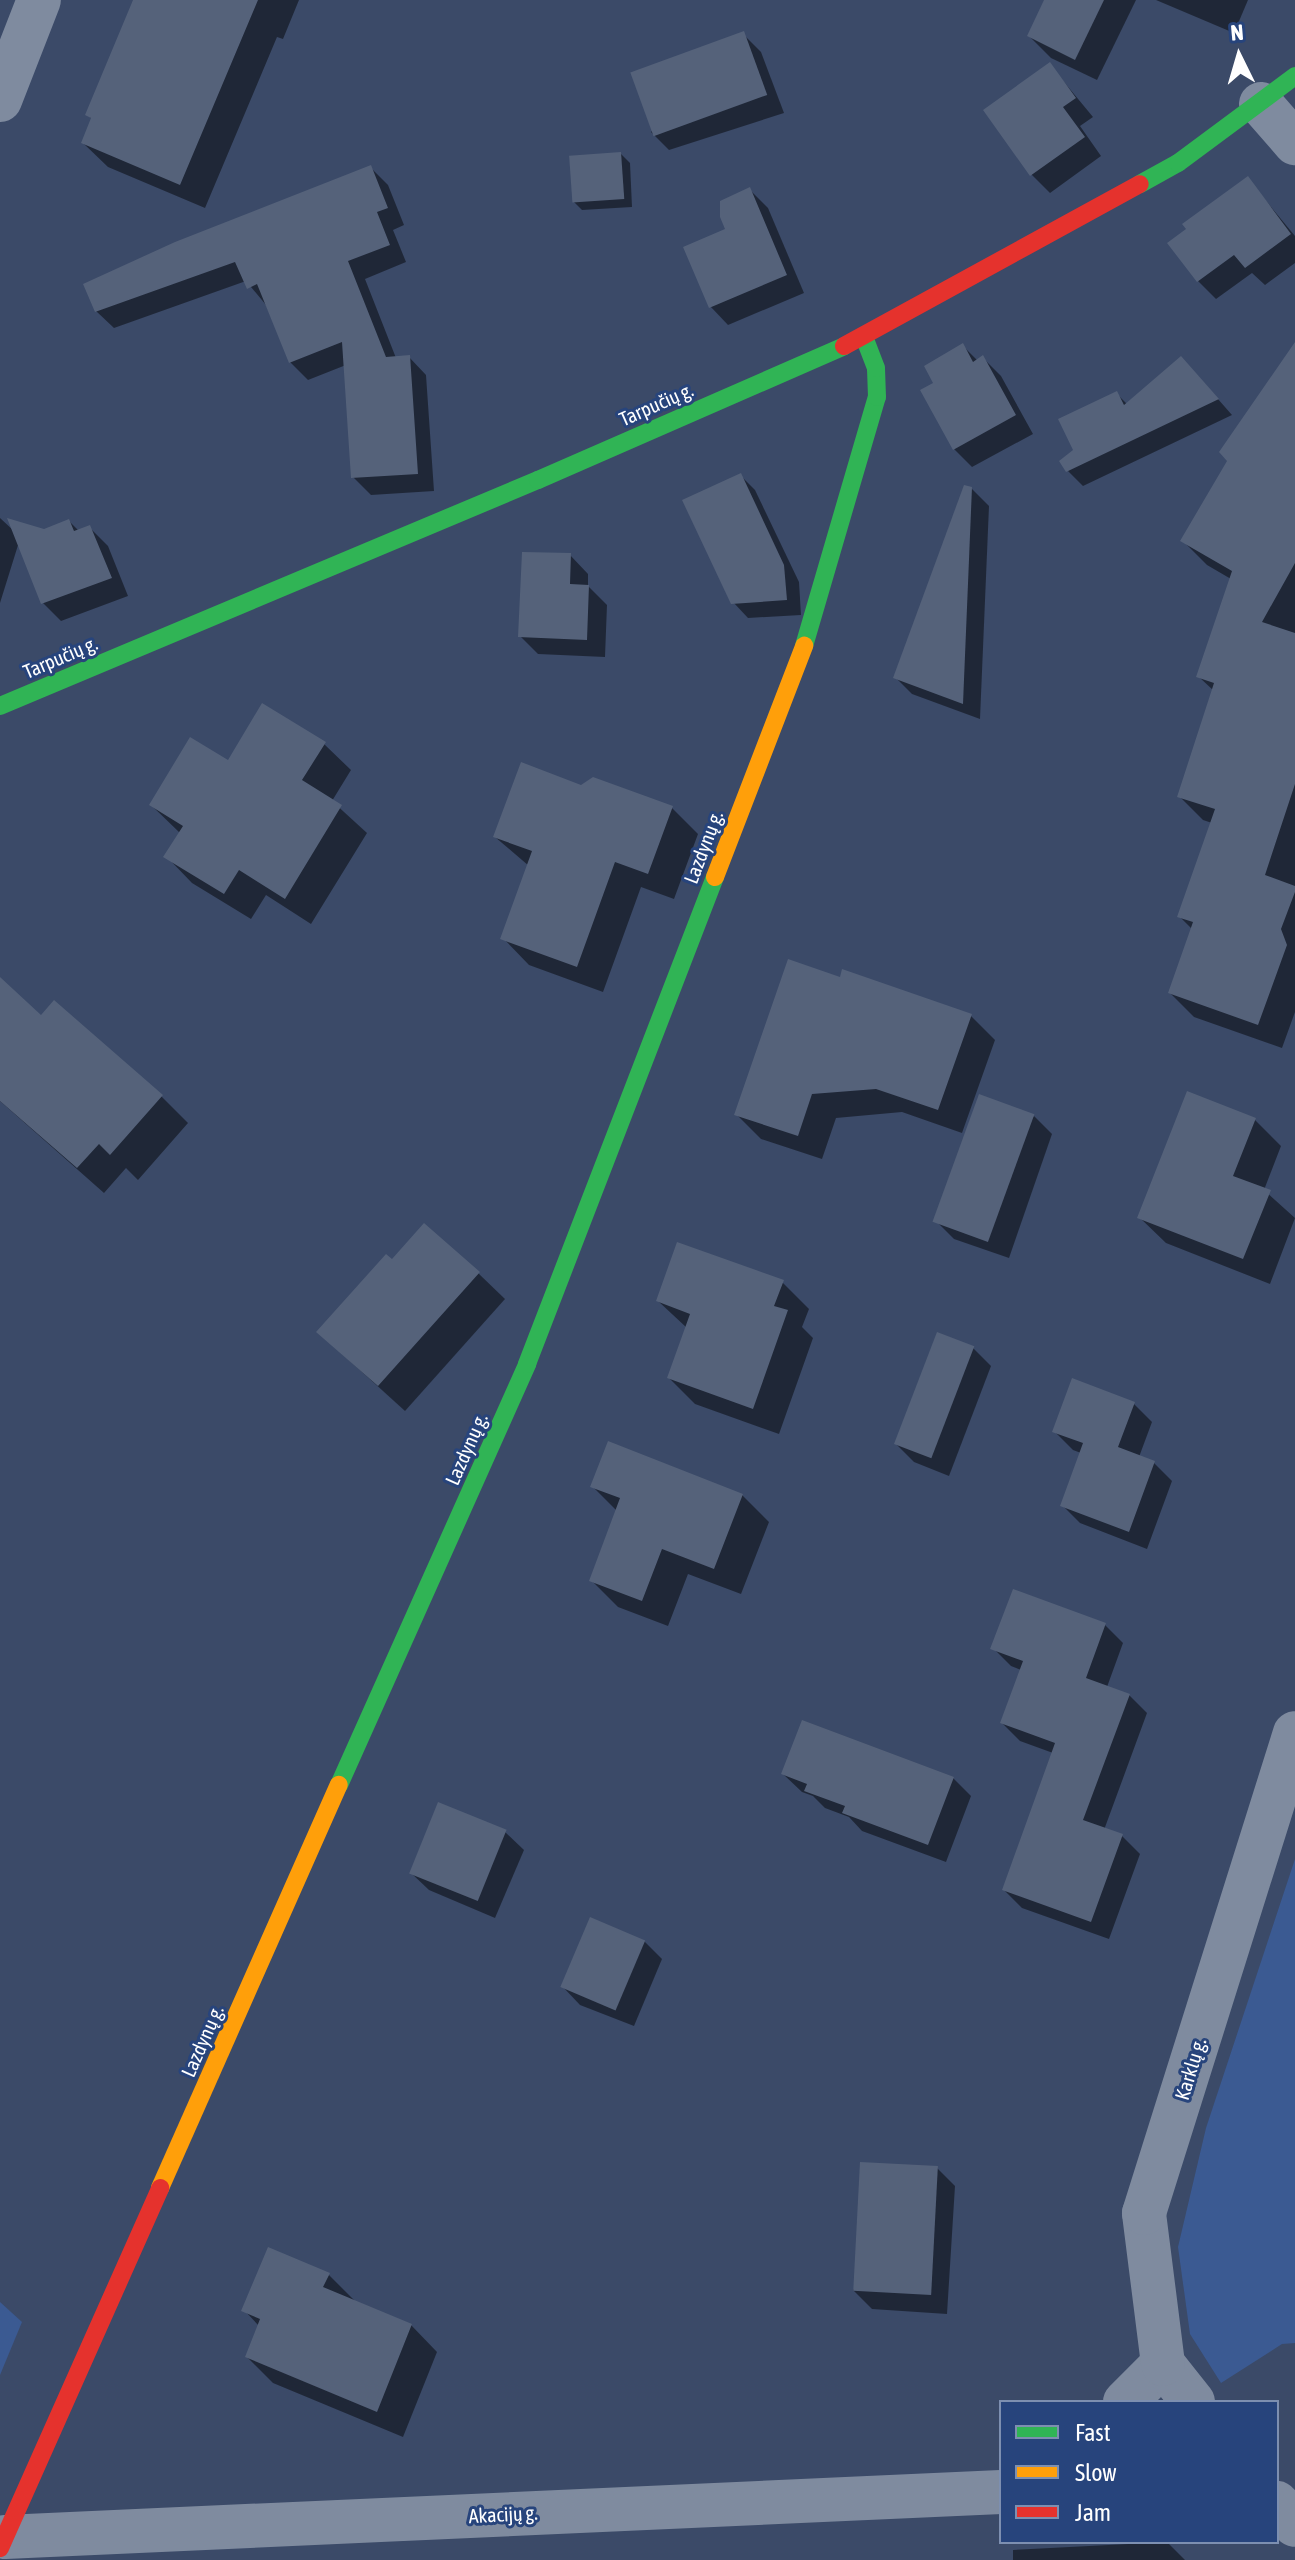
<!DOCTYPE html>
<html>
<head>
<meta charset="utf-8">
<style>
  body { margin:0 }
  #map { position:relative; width:1295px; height:2560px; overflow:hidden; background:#3b4a68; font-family:"Asap Condensed",sans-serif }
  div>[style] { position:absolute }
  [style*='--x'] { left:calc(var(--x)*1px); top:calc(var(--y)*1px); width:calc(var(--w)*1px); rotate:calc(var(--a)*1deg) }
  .green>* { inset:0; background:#3b5a92 }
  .shadow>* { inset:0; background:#0007 }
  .building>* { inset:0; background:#55627a; transform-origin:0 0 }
  .street>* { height:44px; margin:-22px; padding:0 22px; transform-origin:22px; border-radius:22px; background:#7f8b9f }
  .fast>* { height:18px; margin:-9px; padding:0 9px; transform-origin:9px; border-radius:9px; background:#30b455 }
  .slow>* { height:18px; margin:-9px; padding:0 9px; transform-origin:9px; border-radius:9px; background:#ff9f0a }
  .jam>* { height:18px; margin:-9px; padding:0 9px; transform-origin:9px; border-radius:9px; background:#e5322d }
  span { translate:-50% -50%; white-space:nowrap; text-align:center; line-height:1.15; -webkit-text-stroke:6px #27447c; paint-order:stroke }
  .street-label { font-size:20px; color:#fff }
  .legend { position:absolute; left:999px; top:2400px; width:280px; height:144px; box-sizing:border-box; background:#27447c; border:2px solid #7d8fb0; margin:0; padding:10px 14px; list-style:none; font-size:24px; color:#fff }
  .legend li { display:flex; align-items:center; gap:16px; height:40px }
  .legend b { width:40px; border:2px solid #7d8fb0 }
  .north { position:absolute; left:1199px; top:16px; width:80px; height:80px; -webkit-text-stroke:6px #27447c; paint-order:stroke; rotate:355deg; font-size:22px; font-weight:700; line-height:32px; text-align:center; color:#fff }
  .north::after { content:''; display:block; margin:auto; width:28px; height:36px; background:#fff; clip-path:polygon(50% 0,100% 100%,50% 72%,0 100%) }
</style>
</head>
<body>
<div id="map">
  <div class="green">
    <i style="clip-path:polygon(1295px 1859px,1295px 2343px,1282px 2344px,1221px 2383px,1190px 2334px,1178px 2247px,1206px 2128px)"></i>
    <i style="clip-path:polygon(0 2302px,22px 2322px,0 2375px)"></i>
  </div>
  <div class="shadow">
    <i style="clip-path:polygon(147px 0,299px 0,283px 39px,277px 37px,205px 208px,108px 167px,83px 143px,93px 120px,88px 115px)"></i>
    <i style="clip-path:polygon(1046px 0,1136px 0,1097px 80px,1051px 58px,1029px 36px)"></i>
    <i style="clip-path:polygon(1156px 0,1248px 0,1234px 33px)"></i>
    <i style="clip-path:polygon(743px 34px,761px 52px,784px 113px,669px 150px,651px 132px)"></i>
    <i style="clip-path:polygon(1050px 65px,1093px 117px,1080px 126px,1101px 156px,1050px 193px,1032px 175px,986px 111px)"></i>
    <i style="clip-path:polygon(621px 154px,630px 163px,632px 207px,582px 210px,573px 201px)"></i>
    <i style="clip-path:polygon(370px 167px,388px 185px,404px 225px,393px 230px,406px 262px,365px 279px,396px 358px,409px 357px,426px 375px,434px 491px,371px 495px,353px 477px,346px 365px,308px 380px,290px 362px,266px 305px,246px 281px,114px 328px,96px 311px)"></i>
    <i style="clip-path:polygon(1248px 179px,1295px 236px,1295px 263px,1265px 285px,1252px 273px,1216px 299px,1198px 281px)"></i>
    <i style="clip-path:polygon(749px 189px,768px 208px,804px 293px,728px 325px,710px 306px,727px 230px)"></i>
    <i style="clip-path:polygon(963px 346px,978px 361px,983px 358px,1001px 376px,1033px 434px,972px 467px,954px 449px,936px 384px)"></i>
    <i style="clip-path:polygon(1295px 346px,1295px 1012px,1282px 1048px,1194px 1017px,1170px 993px,1193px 930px,1179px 916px,1212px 823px,1203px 820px,1179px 796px,1214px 691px,1199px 677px,1231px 579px,1207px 565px,1183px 541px)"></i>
    <i style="clip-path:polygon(1196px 374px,1232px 415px,1083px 486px,1068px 471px,1075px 450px,1117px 394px,1128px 405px)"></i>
    <i style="clip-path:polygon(740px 475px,755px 490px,799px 582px,801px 615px,748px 618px,733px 602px)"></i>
    <i style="clip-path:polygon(971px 488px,989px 506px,980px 719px,912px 694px,895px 677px)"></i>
    <i style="clip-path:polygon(0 518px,14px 531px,44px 531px,69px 521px,79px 531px,90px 528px,108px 546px,128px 596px,61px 621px,43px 603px,19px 542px,0 603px)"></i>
    <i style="clip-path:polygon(570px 555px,588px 574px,588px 586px,607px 605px,605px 657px,538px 654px,520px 636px)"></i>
    <i style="clip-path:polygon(324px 744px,351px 770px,332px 801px,367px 833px,311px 924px,266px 895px,251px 919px,192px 883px,166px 856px,180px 833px,151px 805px,228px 763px)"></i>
    <i style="clip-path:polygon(581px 787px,672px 808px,698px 834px,674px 899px,641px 887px,603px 992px,529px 965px,503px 938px,529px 866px,495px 837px)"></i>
    <i style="clip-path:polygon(841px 979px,971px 1016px,995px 1040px,962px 1133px,902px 1112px,836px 1118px,822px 1159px,761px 1139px,737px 1115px)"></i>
    <i style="clip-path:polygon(0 1009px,161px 1096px,188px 1123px,138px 1180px,126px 1168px,104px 1193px,0 1101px)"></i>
    <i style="clip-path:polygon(1034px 1116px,1052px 1134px,1009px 1258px,954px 1239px,936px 1221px)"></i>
    <i style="clip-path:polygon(1255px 1120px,1281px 1146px,1264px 1190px,1295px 1218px,1270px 1284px,1166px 1243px,1139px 1217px)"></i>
    <i style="clip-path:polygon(478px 1273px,505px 1299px,405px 1411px,318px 1332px)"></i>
    <i style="clip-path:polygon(782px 1282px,809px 1309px,802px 1327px,813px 1338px,779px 1434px,695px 1404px,669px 1378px,687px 1328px,658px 1301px)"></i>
    <i style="clip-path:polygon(973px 1348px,991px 1366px,949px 1476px,914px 1462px,896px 1444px)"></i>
    <i style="clip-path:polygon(1134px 1404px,1152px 1422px,1139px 1457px,1154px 1463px,1172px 1481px,1147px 1549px,1080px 1523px,1062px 1505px,1081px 1453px,1073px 1450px,1054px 1431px)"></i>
    <i style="clip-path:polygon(593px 1487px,742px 1495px,769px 1522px,741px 1594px,688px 1574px,668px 1626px,618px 1607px,591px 1580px,618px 1512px)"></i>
    <i style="clip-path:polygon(1105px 1625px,1123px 1643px,1107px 1687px,1129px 1695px,1147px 1713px,1104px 1830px,1122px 1836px,1140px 1854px,1109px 1939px,1022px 1908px,1004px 1890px,1053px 1753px,1020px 1741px,1002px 1723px,1021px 1670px,1011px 1666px,993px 1648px)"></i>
    <i style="clip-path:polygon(783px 1774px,953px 1778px,971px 1796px,946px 1862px,862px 1831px,849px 1817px,825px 1808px,813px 1796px,802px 1792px)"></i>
    <i style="clip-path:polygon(505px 1832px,524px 1850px,495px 1918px,429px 1890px,410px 1872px)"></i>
    <i style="clip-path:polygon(644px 1941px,662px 1959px,634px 2026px,580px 2005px,562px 1986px)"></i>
    <i style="clip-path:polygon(937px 2168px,955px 2186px,947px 2314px,872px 2309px,853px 2290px)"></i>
    <i style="clip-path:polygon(329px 2275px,355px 2301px,411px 2325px,437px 2352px,403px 2437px,273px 2383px,247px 2357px,259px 2326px,244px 2310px)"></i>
    <i style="clip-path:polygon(1167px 2542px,1185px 2560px,1013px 2560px,1013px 2550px)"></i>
  </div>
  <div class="building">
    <i style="clip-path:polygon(133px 0,258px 0,180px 185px,81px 143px,91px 118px,85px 115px)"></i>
    <i style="clip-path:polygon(1044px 0,1104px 0,1075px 60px,1027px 36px)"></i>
    <i style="left:744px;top:31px;width:68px;height:121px;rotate:70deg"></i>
    <i style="clip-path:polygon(1050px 62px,1076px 98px,1063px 107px,1085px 137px,1030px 176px,983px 110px)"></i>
    <i style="left:621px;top:152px;width:47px;height:52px;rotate:86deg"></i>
    <i style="clip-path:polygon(371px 165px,388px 208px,377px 212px,390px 245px,348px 261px,386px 357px,410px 355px,418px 474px,351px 478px,342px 342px,289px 363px,257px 284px,247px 289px,235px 262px,95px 312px,83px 284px,175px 242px)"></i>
    <i style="clip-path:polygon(1248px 176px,1291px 234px,1245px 268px,1234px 255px,1197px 282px,1167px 243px,1186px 229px,1182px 224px)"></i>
    <i style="clip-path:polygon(750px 187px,787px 275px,709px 308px,683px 247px,725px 229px,720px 217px,720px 201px)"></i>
    <i style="clip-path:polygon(1295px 342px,1295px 563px,1262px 622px,1295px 633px,1295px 784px,1265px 875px,1295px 886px,1295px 892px,1281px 929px,1287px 945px,1258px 1025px,1168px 993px,1193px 922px,1177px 917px,1215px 809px,1177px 797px,1214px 683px,1196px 677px,1232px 571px,1180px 541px,1227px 461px,1219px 452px)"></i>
    <i style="clip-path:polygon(963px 343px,973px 362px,983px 355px,1016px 415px,953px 450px,920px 390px,933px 383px,924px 366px)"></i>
    <i style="clip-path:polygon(1181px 356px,1219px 399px,1066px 472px,1059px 461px,1073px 450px,1058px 419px,1117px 391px,1124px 405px)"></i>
    <i style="clip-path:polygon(741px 473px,784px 565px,787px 600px,731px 604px,682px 500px)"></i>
    <i style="clip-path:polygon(964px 485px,972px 487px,963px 704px,893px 678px)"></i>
    <i style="clip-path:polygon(7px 518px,44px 529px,69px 519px,74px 531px,90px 525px,112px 578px,41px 604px)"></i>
    <i style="clip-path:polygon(522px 552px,571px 553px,570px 584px,589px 585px,587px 640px,518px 637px)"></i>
    <i style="clip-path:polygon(262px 703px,326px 742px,302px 780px,342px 805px,285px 899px,239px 870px,224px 894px,163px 857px,183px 826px,149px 805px,190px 737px,228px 760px)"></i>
    <i style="clip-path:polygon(521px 762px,581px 785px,593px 777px,673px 806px,648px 874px,615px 862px,577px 967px,500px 939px,532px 851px,493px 837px)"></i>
    <i style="clip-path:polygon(788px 959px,840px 977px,842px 969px,972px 1014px,938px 1110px,876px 1089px,812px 1094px,798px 1136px,734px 1115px)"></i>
    <i style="clip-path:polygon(0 977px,41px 1015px,54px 1000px,163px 1095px,110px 1155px,99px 1144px,77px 1168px,0 1101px)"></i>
    <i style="clip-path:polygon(1187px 1091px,1256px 1118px,1233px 1176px,1271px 1190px,1243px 1259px,1137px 1218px)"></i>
    <i style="left:979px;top:1094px;width:59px;height:136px;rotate:20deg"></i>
    <i style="clip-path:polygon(424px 1223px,480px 1272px,378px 1386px,316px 1332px,386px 1254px,392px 1259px)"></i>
    <i style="clip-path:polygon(677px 1242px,784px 1280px,774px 1306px,788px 1310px,753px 1409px,667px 1378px,690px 1314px,656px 1301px)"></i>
    <i style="left:937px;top:1332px;width:40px;height:120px;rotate:21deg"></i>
    <i style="clip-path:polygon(1072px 1378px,1135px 1402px,1118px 1447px,1155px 1461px,1129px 1532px,1060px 1506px,1083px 1443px,1052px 1432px)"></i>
    <i style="clip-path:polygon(608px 1441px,743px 1494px,714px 1569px,662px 1549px,642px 1601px,589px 1581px,620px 1498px,590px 1487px)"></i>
    <i style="clip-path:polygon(1013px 1589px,1106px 1623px,1086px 1678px,1130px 1694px,1083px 1820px,1123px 1834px,1091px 1922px,1002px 1890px,1055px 1743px,1000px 1723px,1023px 1661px,990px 1649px)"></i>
    <i style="clip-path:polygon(802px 1720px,954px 1777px,928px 1845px,842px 1813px,845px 1806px,804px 1791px,807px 1784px,781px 1774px)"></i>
    <i style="left:438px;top:1802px;width:74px;height:77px;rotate:22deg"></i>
    <i style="left:590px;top:1917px;width:60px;height:76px;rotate:23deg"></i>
    <i style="left:860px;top:2162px;width:78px;height:129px;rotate:3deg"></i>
    <i style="clip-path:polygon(268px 2247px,330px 2273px,323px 2287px,412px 2324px,377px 2412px,245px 2357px,260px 2319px,241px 2311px)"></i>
  </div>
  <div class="street">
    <i style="--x:0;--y:100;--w:107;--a:-68.7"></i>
    <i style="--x:1261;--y:104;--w:52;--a:48.9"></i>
    <i style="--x:1125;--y:2402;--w:54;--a:-45"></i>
    <i style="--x:1193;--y:2402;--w:48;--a:-128.3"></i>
    <i style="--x:1163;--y:2364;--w:152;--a:-97.2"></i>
    <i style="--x:1144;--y:2213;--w:503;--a:-72.54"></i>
    <i style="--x:1277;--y:2503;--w:28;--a:51"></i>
    <i style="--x:5;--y:2537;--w:997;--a:-2.59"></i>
  </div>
  <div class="fast">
    <i style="--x:1140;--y:184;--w:43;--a:-28.9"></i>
    <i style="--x:1178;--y:163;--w:146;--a:-36.6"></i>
    <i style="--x:804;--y:646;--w:259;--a:-73.7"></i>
    <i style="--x:877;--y:397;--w:29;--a:-92"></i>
    <i style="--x:876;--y:368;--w:33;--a:-111"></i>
    <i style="--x:0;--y:706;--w:584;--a:-22.79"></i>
    <i style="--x:538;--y:480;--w:334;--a:-23.6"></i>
    <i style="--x:339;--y:1785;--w:461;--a:-65.9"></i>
    <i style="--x:527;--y:1364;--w:522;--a:-68.89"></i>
  </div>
  <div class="slow">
    <i style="--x:715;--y:877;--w:248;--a:-68.9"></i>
    <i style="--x:160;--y:2188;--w:441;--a:-66.1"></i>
  </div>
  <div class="jam">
    <i style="--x:844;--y:346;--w:337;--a:-28.7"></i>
    <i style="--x:0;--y:2548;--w:394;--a:-66"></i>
  </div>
  <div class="street-label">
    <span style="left:656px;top:404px;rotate:-24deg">Tarpučių g.</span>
    <span style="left:60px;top:657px;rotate:-23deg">Tarpučių g.</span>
    <span style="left:703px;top:847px;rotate:-69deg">Lazdynų g.</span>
    <span style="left:466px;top:1449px;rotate:-66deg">Lazdynų g.</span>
    <span style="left:202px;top:2041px;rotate:-66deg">Lazdynų g.</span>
    <span style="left:1190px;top:2069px;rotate:-73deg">Karklų g.</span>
    <span style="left:503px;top:2514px;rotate:-3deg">Akacijų g.</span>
  </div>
  <ul class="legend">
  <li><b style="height:10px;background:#30b455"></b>Fast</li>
  <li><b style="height:10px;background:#ff9f0a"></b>Slow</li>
  <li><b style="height:10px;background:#e5322d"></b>Jam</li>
  </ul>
  <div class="north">N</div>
</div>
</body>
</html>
